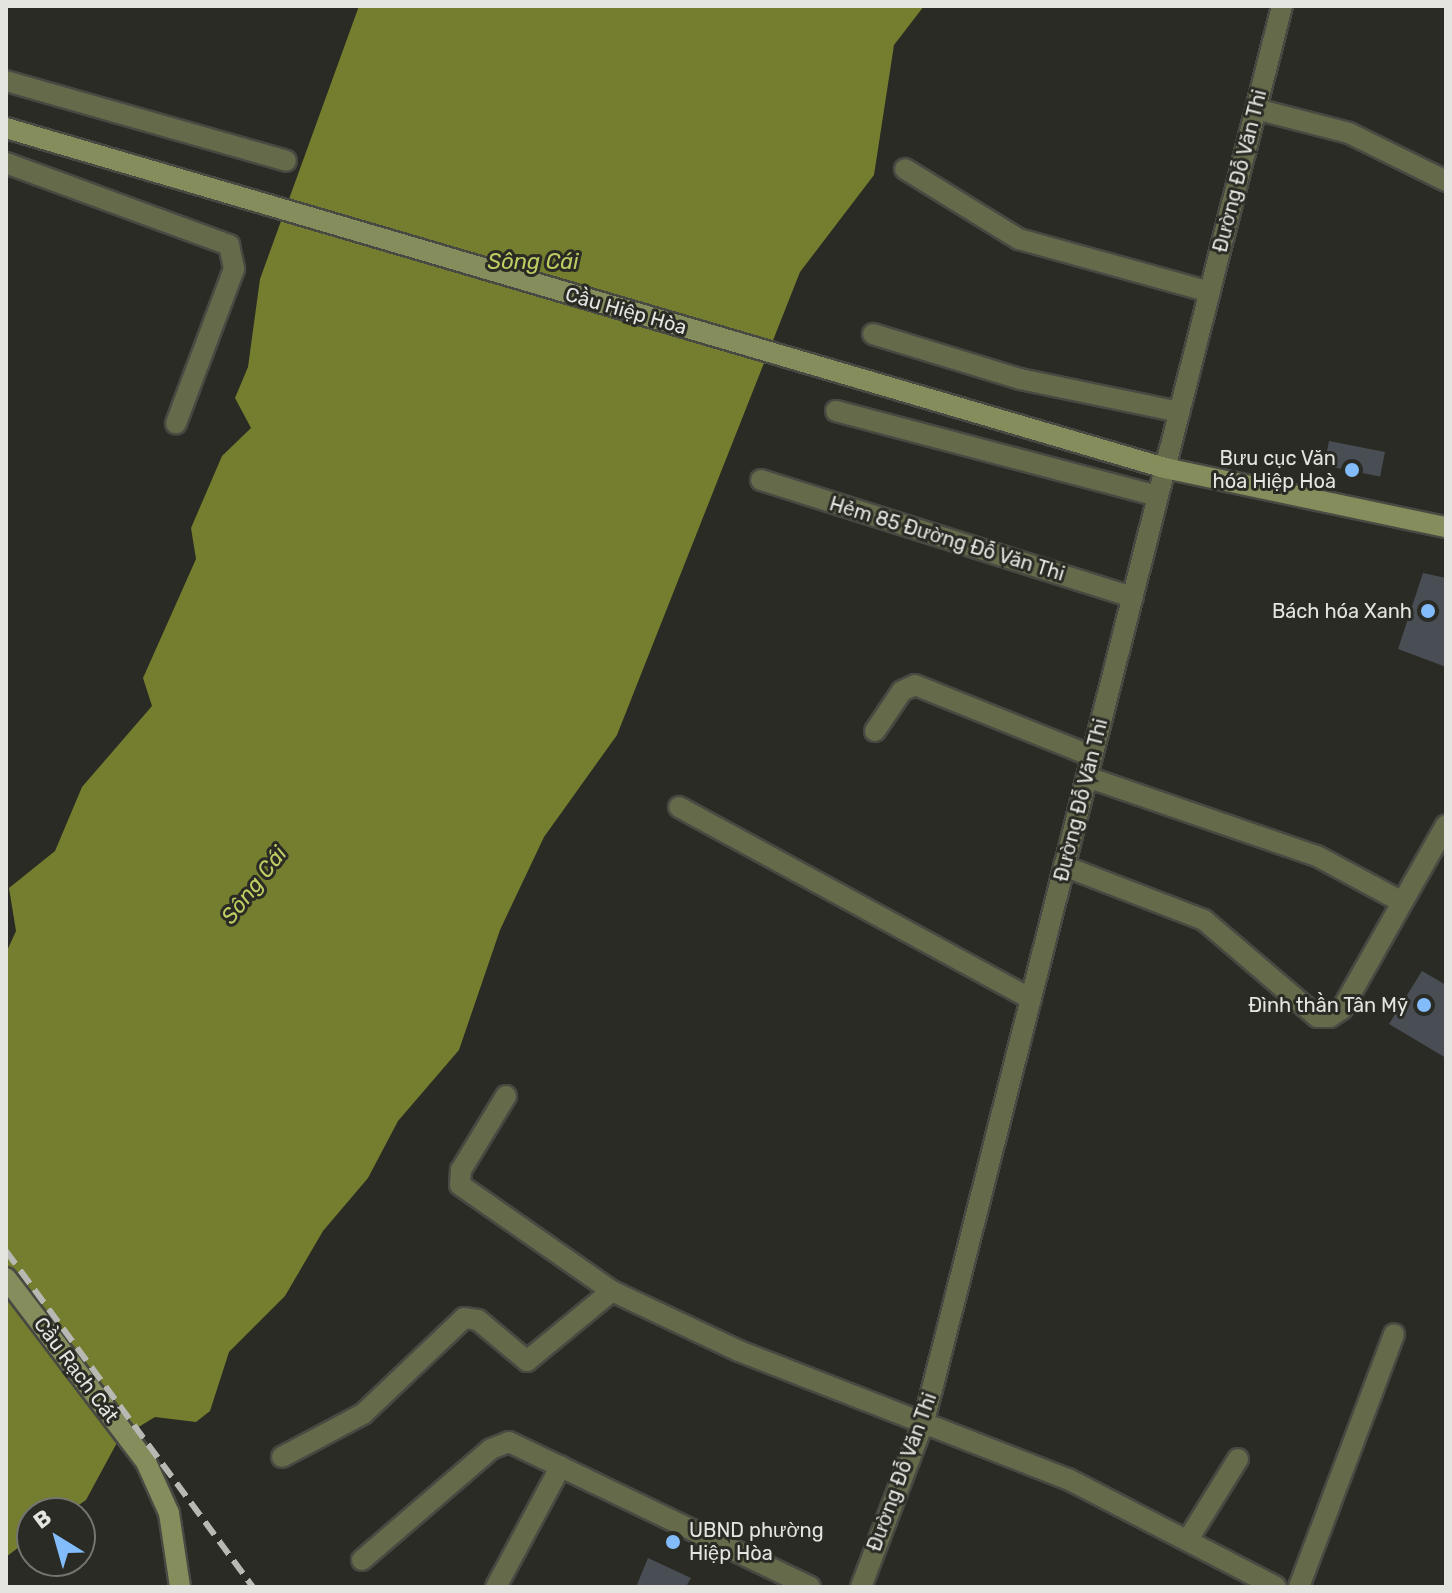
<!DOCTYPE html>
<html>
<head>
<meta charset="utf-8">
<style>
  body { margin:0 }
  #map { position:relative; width:1452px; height:1593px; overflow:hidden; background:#2a2b24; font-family:Rubik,sans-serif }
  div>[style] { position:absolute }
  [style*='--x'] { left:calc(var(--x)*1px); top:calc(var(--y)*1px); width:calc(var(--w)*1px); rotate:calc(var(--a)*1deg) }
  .water>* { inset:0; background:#757d2f }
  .building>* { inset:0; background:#494e55; transform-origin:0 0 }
  .roads { filter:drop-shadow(2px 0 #484942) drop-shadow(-2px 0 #484942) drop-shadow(0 2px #484942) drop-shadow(0 -2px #484942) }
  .minor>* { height:20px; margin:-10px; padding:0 10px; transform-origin:10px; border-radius:10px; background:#656a4b }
  .tertiary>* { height:20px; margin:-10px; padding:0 10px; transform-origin:10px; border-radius:10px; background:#656a4b }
  .secondary>* { height:20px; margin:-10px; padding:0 10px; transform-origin:10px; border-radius:10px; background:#868d5c }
  .rail>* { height:6px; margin-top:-3px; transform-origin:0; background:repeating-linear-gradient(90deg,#b8b9b3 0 16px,transparent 0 24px) }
  .dots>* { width:22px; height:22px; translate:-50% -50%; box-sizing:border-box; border:4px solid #2a2b24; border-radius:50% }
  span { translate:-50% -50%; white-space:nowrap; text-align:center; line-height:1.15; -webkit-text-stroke:6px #2a2b24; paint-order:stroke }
  .street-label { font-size:20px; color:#e4e5e0 }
  .poi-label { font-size:20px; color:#e4e5e0 }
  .right { translate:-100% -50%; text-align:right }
  .left { translate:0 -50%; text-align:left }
  .water-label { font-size:22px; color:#c1cd63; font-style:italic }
  .frame { position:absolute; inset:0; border:8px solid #e4e5e0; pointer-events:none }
  .north { position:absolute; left:16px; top:1497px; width:80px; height:80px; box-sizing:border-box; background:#2a2b24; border:2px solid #74756f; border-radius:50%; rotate:323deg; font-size:22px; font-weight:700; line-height:32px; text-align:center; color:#e4e5e0 }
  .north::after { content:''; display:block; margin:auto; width:28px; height:36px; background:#83bcfb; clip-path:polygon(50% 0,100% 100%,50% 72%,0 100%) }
</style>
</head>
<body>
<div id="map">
  <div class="water">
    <i style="clip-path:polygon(359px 6px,924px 6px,894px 45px,874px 175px,800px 272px,617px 735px,544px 837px,500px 930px,459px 1050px,398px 1121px,368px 1178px,323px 1231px,285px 1296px,229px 1352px,210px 1411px,196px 1422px,155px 1417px,119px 1439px,86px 1500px,67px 1513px,32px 1513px,32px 1537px,6px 1557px,6px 953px,16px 931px,9px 888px,55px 851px,82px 787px,152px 706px,143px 678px,196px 559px,191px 528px,222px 456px,251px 428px,235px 398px,248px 367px,260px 279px)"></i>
  </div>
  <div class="building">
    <i style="left:1329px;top:441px;width:57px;height:25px;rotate:11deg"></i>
    <i style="clip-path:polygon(1423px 573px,1446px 578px,1446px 667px,1398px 649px)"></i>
    <i style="clip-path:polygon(1422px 971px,1446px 985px,1446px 1058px,1389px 1024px)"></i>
    <i style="clip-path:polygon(648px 1558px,691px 1578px,686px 1587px,636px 1587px)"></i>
  </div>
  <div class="roads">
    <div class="minor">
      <i style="--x:6;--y:81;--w:291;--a:15.9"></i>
      <i style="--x:1256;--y:109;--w:96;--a:14.5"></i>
      <i style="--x:1349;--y:133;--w:108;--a:26.3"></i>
      <i style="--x:6;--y:163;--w:238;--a:20.2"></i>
      <i style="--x:229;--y:245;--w:25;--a:78"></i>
      <i style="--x:234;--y:269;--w:165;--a:110.6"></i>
      <i style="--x:905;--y:169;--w:134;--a:31.6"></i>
      <i style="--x:1019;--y:239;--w:198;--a:15.5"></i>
      <i style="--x:873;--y:334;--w:154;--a:17"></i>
      <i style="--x:1020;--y:379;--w:163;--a:11.7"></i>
      <i style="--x:836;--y:411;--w:333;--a:14.8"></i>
      <i style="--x:761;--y:480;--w:390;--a:17.5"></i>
      <i style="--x:875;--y:731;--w:48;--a:-56"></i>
      <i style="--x:902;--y:691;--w:14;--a:-25"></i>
      <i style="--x:915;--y:685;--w:191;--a:21.9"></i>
      <i style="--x:1087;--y:777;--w:243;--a:19"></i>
      <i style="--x:1317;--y:856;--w:97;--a:28.4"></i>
      <i style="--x:679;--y:807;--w:401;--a:28.6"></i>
      <i style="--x:1064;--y:866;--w:150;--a:21.1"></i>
      <i style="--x:1204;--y:920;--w:149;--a:40.6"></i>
      <i style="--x:1317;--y:1017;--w:13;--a:0"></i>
      <i style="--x:1330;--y:1017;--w:14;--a:-34"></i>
      <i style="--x:1342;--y:1009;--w:211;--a:-60.5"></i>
      <i style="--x:506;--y:1096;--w:87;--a:121.3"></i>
      <i style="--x:461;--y:1170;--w:15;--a:94"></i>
      <i style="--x:460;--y:1185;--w:185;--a:34.9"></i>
      <i style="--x:612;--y:1291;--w:140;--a:25.3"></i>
      <i style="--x:739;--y:1351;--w:353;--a:21.3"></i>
      <i style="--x:1068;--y:1479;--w:234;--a:27.4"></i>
      <i style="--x:282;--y:1457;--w:92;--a:-28"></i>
      <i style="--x:363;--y:1414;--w:139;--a:-43.5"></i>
      <i style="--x:464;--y:1318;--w:14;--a:8"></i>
      <i style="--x:478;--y:1320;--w:64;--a:39.9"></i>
      <i style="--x:527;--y:1361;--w:110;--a:-39.5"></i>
      <i style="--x:1189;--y:1538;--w:93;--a:-58.2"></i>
      <i style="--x:362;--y:1560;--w:170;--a:-40.7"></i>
      <i style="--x:491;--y:1449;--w:19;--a:-21"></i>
      <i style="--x:509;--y:1442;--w:334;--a:25.7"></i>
      <i style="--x:496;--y:1587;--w:137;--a:-61.8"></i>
      <i style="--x:1299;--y:1587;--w:270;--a:-69.4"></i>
    </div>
    <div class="tertiary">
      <i style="--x:861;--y:1587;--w:178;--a:-69.2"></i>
      <i style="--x:924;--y:1421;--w:1460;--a:-75.8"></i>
    </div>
    <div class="secondary">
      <i style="--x:6;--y:128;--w:1208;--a:16.35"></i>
      <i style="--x:1165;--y:468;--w:287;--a:11.9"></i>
      <i style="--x:6;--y:1278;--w:231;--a:52.7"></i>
      <i style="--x:146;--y:1462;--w:56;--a:65.7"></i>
      <i style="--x:169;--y:1513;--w:75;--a:81.5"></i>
    </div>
  </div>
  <div class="rail">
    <i style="--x:6;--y:1251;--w:417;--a:53.7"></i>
  </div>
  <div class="dots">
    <i style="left:1352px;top:470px;background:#83bcfb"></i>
    <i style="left:1428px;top:611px;background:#83bcfb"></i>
    <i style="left:1424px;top:1005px;background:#83bcfb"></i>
    <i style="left:673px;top:1542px;background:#83bcfb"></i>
  </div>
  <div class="street-label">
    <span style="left:1240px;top:171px;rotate:-76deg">Đường Đỗ Văn Thi</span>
    <span style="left:626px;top:311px;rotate:16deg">Cầu Hiệp Hòa</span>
    <span style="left:947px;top:539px;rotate:17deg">Hẻm 85 Đường Đỗ Văn Thi</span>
    <span style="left:1081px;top:800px;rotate:-76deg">Đường Đỗ Văn Thi</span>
    <span style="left:76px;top:1370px;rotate:53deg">Cầu Rạch Cát</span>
    <span style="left:902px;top:1472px;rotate:-70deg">Đường Đỗ Văn Thi</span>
  </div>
  <div class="poi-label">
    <span class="right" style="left:1336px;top:470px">Bưu cục Văn<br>hóa Hiệp Hoà</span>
    <span class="right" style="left:1412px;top:611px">Bách hóa Xanh</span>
    <span class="right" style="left:1408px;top:1005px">Đình thần Tân Mỹ</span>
    <span class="left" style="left:689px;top:1542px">UBND phường<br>Hiệp Hòa</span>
  </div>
  <div class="water-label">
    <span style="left:533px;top:262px">Sông Cái</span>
    <span style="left:254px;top:885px;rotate:-52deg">Sông Cái</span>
  </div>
  <div class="frame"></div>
  <div class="north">B</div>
</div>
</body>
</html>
